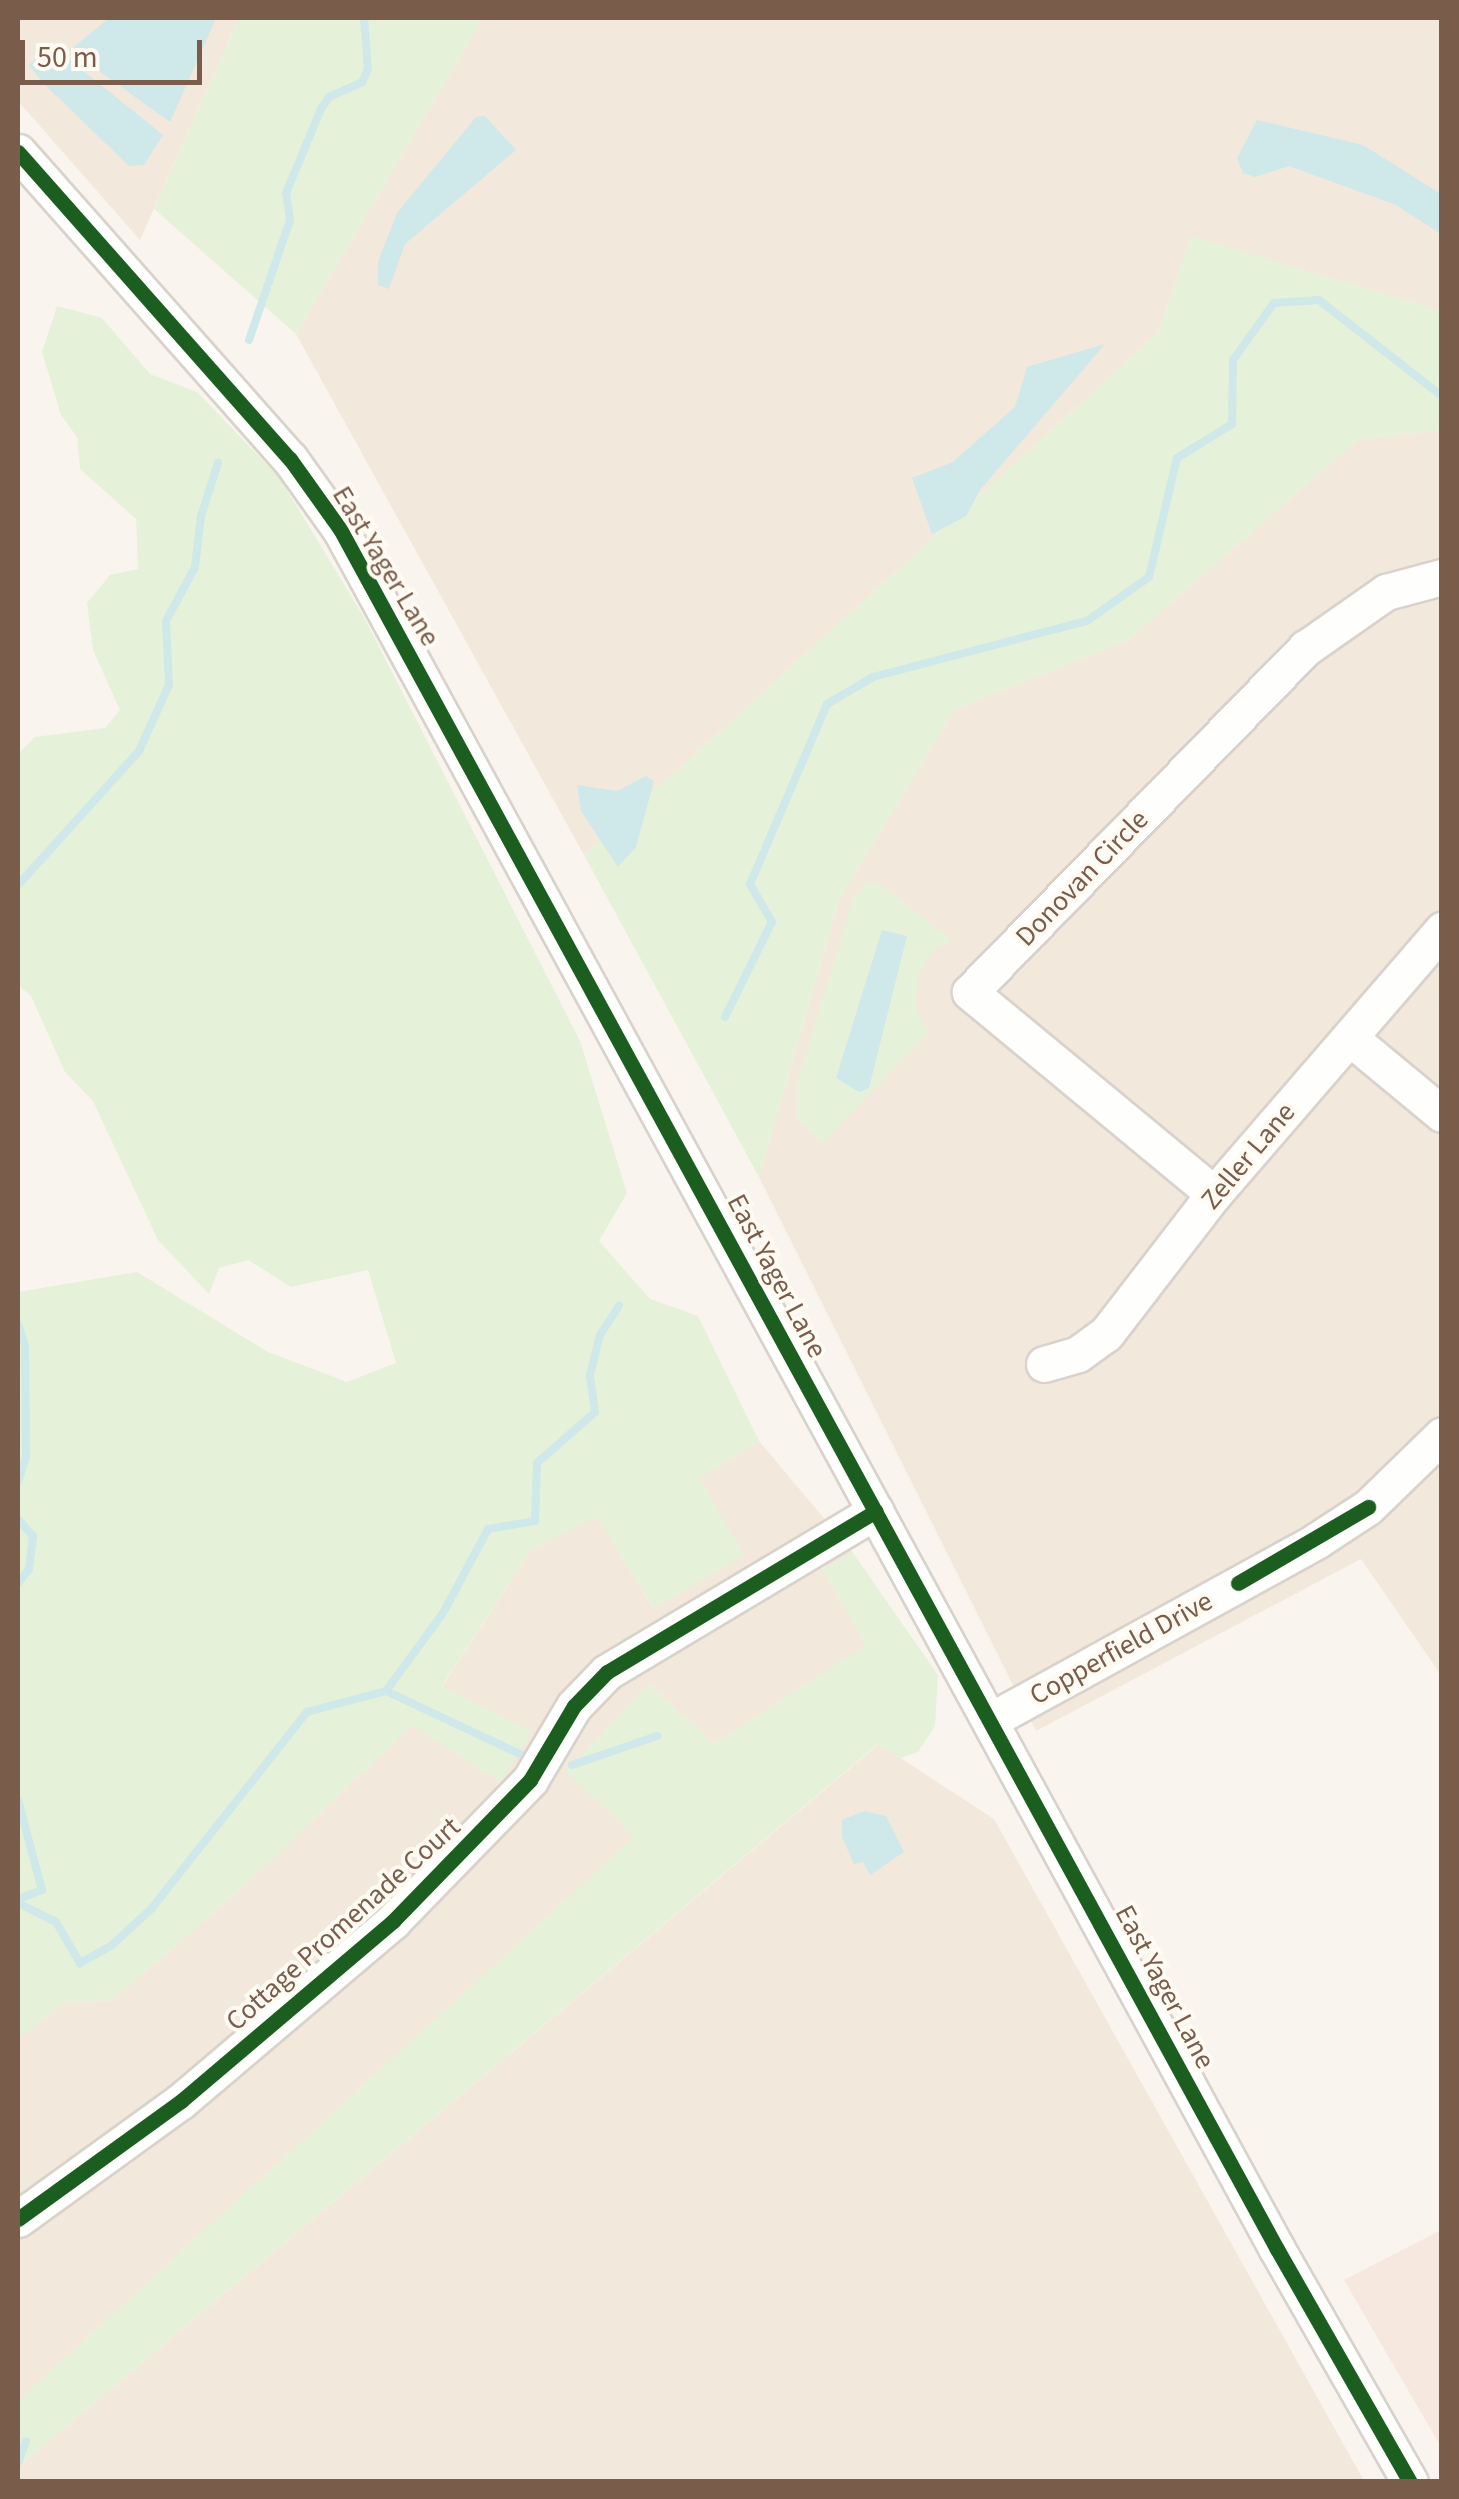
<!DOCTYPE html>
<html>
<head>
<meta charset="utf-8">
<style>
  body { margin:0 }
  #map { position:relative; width:1459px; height:2499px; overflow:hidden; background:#f9f5ee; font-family:"Source Sans 3",sans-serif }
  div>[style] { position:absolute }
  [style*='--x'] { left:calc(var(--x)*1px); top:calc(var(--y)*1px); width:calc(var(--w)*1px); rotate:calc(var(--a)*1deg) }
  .residential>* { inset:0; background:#f2e8dc }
  .commercial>* { inset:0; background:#f7e8df }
  .green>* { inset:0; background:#e6f1d9 }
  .water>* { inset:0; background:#cfe8ea }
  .stream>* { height:8px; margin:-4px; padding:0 4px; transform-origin:4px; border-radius:4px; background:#cfe8ea }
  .roads { filter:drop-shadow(2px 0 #d9d2cc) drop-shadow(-2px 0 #d9d2cc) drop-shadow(0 2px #d9d2cc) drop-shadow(0 -2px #d9d2cc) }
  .minor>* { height:35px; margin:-17.5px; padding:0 17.5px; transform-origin:17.5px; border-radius:17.5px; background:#fefefc }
  .cycleway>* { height:15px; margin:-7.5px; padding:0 7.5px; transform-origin:7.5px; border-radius:7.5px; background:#1b5e20 }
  span { translate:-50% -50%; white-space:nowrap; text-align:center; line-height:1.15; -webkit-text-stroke:8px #fffaf2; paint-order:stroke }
  .street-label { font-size:28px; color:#7a5c4b }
  .frame { position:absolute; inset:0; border:20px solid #7a5c4b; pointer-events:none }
  .scale { position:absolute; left:20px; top:40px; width:182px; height:45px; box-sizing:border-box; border:5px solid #7a5c4b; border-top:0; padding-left:12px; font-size:30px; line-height:35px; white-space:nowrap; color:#7a5c4b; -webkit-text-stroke:8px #fffaf2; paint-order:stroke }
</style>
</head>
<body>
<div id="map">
  <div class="residential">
    <i style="clip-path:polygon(18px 18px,239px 18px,140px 240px,18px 101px)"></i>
    <i style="clip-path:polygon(483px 18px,1441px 18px,1441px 311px,1191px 237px,1158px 333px,584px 855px,296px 334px)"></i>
    <i style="clip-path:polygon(1441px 430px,1441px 1675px,1361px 1559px,1036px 1731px,759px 1177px,839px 900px,955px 709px,1128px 640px,1359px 439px)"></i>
    <i style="clip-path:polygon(759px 1441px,853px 1553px,822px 1569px,867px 1645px,714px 1744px,649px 1684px,635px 1837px,18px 2401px,18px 2039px,64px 2003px,113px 2000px,243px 1887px,413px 1724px,502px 1782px,442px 1687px,531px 1550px,597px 1516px,653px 1608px,699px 1478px)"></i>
    <i style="clip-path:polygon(879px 1744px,994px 1819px,1364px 2481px,18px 2482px,18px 2467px)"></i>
  </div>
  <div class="commercial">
    <i style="clip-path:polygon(1441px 2230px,1441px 2447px,1344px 2280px)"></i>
  </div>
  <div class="green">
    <i style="clip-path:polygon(239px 18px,483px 18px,296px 334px,154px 209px)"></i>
    <i style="clip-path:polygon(1191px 236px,1441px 311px,1441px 430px,1359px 439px,1128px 640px,955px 709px,839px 900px,759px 1177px,584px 855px,1158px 333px)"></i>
    <i style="clip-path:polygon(57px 306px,102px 318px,150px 374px,197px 392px,279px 477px,365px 619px,580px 1041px,627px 1193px,599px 1241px,650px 1299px,698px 1316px,759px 1441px,699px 1478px,744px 1555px,654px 1609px,597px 1517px,531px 1550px,442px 1686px,532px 1731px,501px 1782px,412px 1725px,243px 1887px,113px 2000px,64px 2003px,18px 2039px,18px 1292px,137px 1272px,268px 1352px,347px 1382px,396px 1363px,368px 1270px,291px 1287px,248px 1260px,219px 1268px,209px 1294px,158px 1240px,93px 1101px,65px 1072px,31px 996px,18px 985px,18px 754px,35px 737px,105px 728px,120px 710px,93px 650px,87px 603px,110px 575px,138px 569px,136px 519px,80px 469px,77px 437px,61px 415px,42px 352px)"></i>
    <i style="clip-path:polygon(868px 882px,883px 886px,952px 941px,935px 949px,917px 975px,915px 1008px,929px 1032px,823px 1143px,797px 1119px,797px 1083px,855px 893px)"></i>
    <i style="clip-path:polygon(853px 1553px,938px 1675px,935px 1726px,918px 1752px,901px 1758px,878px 1744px,18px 2467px,18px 2401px,634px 1837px,566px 1771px,649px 1684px,714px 1744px,866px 1645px,822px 1569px)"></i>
  </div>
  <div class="water">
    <i style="clip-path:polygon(109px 18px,216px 18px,170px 122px,70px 50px)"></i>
    <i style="clip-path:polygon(41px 53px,71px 61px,163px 135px,144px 165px,129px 166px,42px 82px,29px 65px)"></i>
    <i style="clip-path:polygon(485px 116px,516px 150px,405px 244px,389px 289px,378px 285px,378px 262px,397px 213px,476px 117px)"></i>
    <i style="clip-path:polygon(1257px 120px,1363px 145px,1441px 194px,1441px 234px,1396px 205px,1289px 166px,1255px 177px,1243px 173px,1237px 158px)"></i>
    <i style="clip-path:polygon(1105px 344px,980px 490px,966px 516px,932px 534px,912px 478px,953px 462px,1015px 407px,1027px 367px)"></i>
    <i style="clip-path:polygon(646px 776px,654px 781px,636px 847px,618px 867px,581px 811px,577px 785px,617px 791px)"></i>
    <i style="clip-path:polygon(882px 930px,907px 936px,869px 1088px,859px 1092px,836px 1078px)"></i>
    <i style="clip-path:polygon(864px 1811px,886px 1816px,904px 1852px,870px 1875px,863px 1862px,854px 1864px,842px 1837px,842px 1820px)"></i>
  </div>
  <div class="stream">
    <i style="--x:249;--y:340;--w:127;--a:-71.1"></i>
    <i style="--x:290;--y:220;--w:27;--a:-98"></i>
    <i style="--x:286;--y:193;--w:91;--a:-67.4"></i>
    <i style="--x:321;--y:109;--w:14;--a:-56"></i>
    <i style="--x:329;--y:97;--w:36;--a:-24"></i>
    <i style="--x:362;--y:82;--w:14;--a:-65"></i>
    <i style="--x:368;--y:69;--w:51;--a:-94.5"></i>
    <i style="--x:18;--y:885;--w:181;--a:-47.9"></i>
    <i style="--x:139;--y:751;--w:72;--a:-65.6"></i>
    <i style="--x:169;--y:685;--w:64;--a:-92.7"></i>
    <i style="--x:166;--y:621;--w:61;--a:-61.8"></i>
    <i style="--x:195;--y:567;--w:51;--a:-83.3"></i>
    <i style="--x:201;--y:516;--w:56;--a:-72.2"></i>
    <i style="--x:725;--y:1017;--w:106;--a:-63.7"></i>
    <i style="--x:772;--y:922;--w:44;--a:-120.1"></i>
    <i style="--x:750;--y:884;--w:196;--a:-66.8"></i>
    <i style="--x:827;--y:704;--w:53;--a:-30.4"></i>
    <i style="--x:873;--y:677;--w:221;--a:-14.7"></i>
    <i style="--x:1087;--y:621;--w:76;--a:-35.4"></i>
    <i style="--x:1149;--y:577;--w:122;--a:-76.8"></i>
    <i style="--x:1177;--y:458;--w:65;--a:-31.7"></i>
    <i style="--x:1232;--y:424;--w:64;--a:-89.1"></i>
    <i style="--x:1233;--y:360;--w:70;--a:-54.3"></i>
    <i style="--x:1274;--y:303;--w:45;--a:-3.8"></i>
    <i style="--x:1319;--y:300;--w:156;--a:38"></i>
    <i style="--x:18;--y:1324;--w:23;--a:72"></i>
    <i style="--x:25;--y:1346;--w:111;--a:89.5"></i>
    <i style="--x:26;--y:1457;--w:25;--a:108"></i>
    <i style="--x:18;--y:1519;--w:23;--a:49"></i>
    <i style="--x:33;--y:1536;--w:33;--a:97"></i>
    <i style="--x:29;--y:1569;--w:18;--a:128"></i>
    <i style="--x:386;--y:1691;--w:153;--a:25.2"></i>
    <i style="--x:572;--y:1765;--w:90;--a:-18.8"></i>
    <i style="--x:18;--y:1800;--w:93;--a:75.1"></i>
    <i style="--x:42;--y:1890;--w:26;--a:159"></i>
    <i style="--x:18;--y:1903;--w:42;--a:26.6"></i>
    <i style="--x:56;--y:1922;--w:48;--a:59.7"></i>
    <i style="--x:80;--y:1963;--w:35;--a:-29"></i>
    <i style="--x:111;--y:1946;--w:56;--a:-42.8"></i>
    <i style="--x:152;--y:1908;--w:250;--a:-51.7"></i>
    <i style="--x:307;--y:1712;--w:82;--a:-14.9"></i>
    <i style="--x:386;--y:1691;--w:97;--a:-53.8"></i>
    <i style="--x:443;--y:1613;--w:95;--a:-61.8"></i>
    <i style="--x:488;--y:1529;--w:48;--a:-9.7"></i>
    <i style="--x:535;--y:1521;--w:58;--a:-88"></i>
    <i style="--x:537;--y:1463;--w:77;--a:-41.3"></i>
    <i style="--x:595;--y:1412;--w:37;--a:-98"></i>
    <i style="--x:590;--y:1375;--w:41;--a:-76"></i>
    <i style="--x:600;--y:1335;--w:35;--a:-57"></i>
    <i style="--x:18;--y:2463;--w:23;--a:-70"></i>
  </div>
  <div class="roads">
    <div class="minor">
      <i style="--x:18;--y:152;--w:410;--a:48.5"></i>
      <i style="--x:290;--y:459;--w:86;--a:54.5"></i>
      <i style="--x:340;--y:529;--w:1959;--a:61.42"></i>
      <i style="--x:1277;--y:2249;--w:268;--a:60.3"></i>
      <i style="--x:1350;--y:1038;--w:119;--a:39.6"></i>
      <i style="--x:1214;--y:1194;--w:317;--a:-140.4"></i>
      <i style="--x:970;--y:992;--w:481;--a:-45.7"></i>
      <i style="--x:1306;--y:648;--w:98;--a:-35"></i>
      <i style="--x:1386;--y:592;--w:58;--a:-15"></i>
      <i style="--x:1044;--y:1364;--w:35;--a:-16"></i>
      <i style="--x:1078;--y:1354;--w:34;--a:-36"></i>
      <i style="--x:1106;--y:1334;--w:177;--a:-52.4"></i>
      <i style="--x:1214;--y:1194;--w:349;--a:-49.2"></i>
      <i style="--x:991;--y:1720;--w:371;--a:-28.8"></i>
      <i style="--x:1316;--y:1541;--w:62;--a:-33.2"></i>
      <i style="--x:1368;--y:1507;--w:103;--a:-44.2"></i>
      <i style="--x:18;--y:2219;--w:201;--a:-35.9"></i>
      <i style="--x:181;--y:2101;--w:278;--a:-40.3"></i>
      <i style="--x:393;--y:1921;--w:197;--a:-45.8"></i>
      <i style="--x:530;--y:1780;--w:86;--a:-59.3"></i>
      <i style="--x:574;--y:1706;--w:47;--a:-45.9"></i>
      <i style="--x:607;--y:1672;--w:313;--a:-30.9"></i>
    </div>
  </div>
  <div class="cycleway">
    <i style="--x:18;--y:152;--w:410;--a:48.5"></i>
    <i style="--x:290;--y:459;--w:86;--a:54.5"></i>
    <i style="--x:340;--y:529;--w:1959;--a:61.42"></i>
    <i style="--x:1277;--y:2249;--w:268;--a:60.3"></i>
    <i style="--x:1238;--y:1583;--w:151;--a:-30.3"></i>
    <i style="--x:18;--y:2219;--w:201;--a:-35.9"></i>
    <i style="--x:181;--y:2101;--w:278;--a:-40.3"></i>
    <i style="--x:393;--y:1921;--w:197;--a:-45.8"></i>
    <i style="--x:530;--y:1780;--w:86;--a:-59.3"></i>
    <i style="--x:574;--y:1706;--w:47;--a:-45.9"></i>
    <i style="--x:607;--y:1672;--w:313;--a:-30.9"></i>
  </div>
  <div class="street-label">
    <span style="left:386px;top:566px;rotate:59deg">East Yager Lane</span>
    <span style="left:1082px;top:878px;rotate:-46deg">Donovan Circle</span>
    <span style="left:1248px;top:1156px;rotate:-50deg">Zeller Lane</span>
    <span style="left:777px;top:1276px;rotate:62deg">East Yager Lane</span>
    <span style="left:1121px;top:1648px;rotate:-29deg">Copperfield Drive</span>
    <span style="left:343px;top:1924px;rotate:-42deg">Cottage Promenade Court</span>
    <span style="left:1165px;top:1987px;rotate:62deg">East Yager Lane</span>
  </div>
  <div class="frame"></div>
  <div class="scale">50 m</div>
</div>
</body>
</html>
